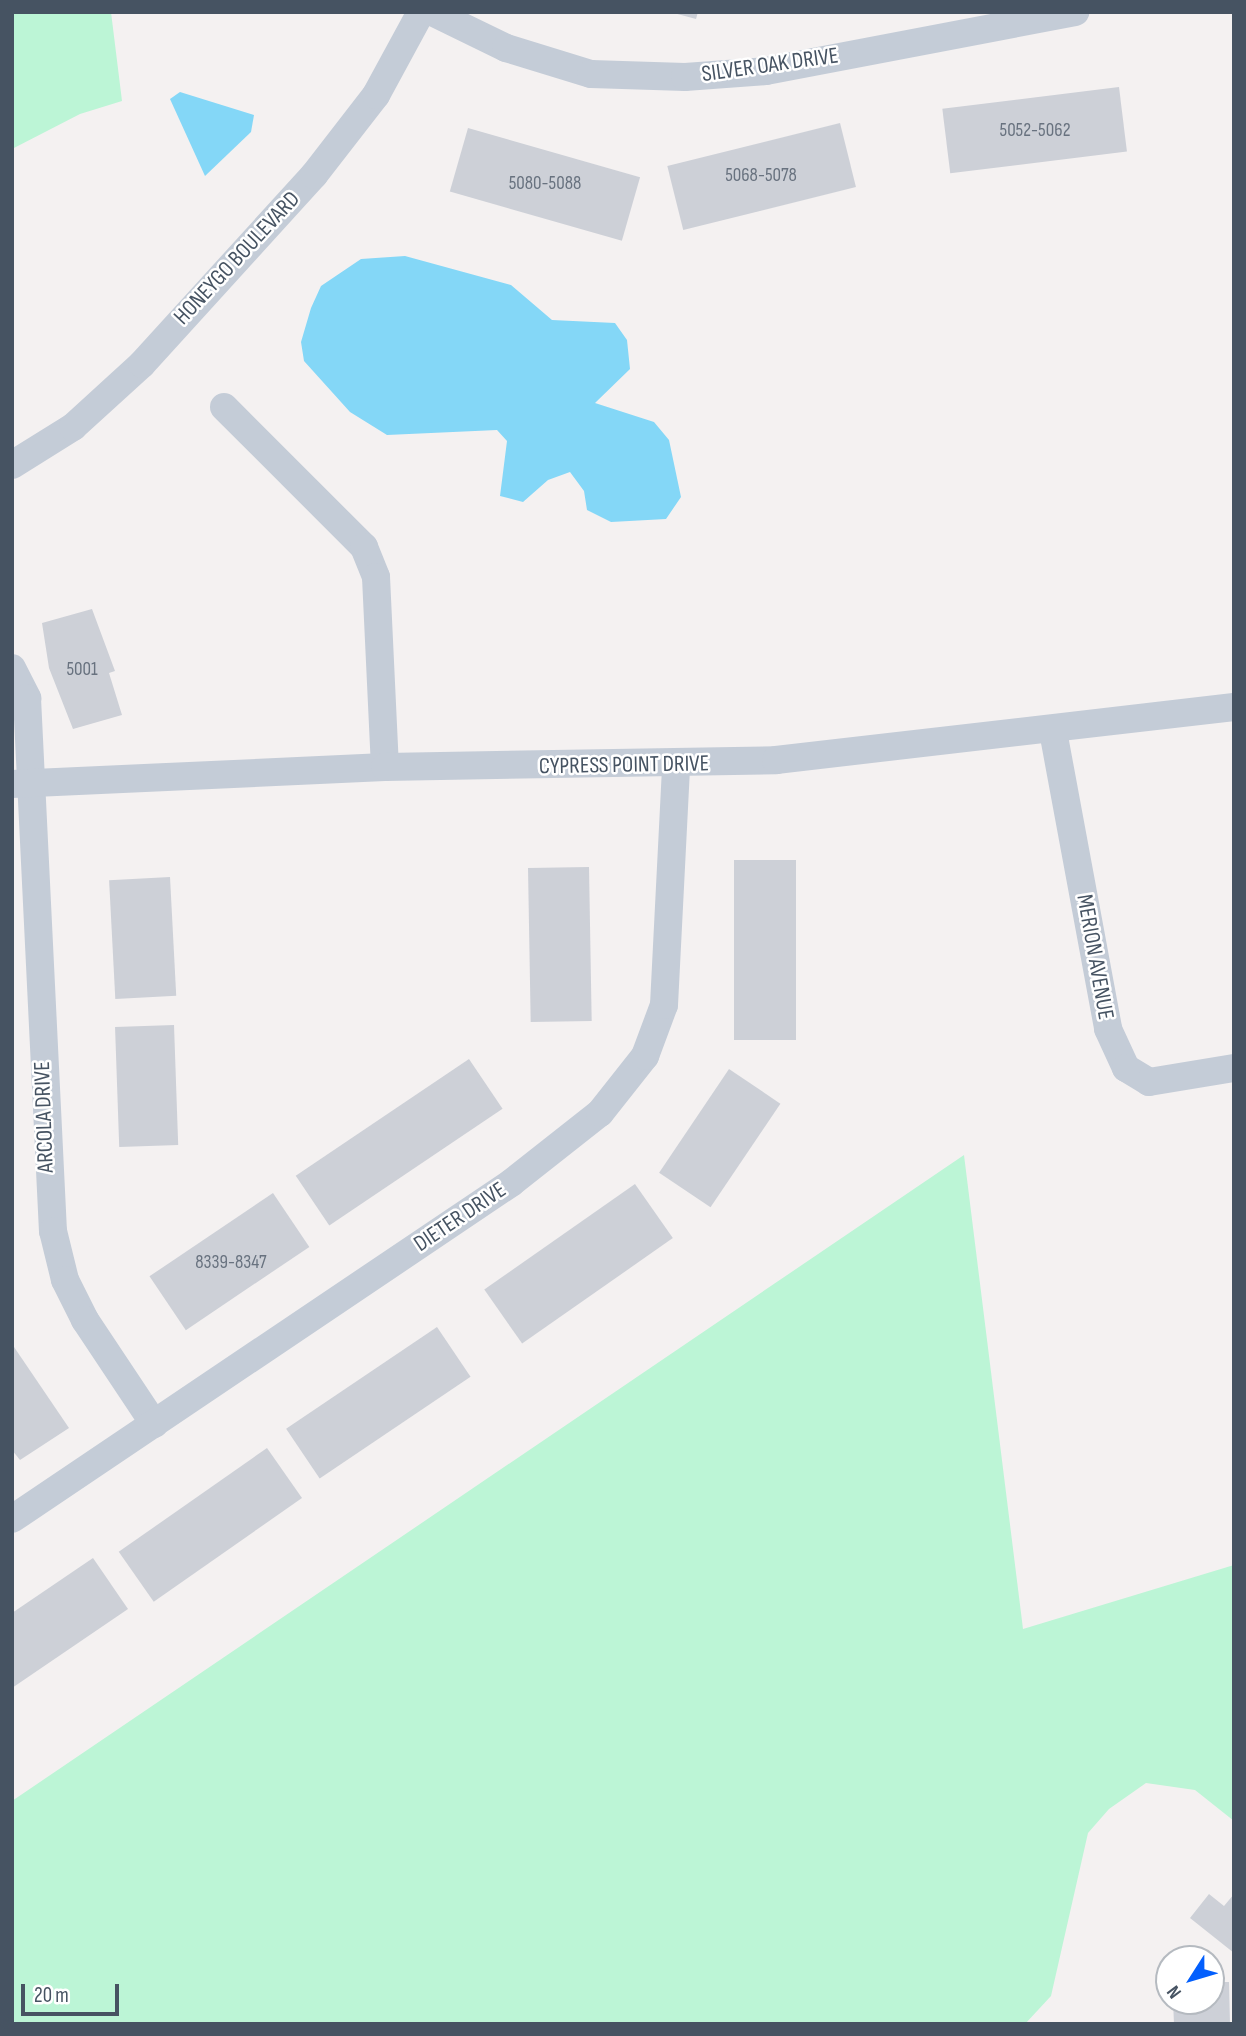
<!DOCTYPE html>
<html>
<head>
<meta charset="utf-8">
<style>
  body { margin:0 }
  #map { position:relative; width:1246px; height:2036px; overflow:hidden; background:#f4f1f1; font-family:"Sofia Sans Condensed",sans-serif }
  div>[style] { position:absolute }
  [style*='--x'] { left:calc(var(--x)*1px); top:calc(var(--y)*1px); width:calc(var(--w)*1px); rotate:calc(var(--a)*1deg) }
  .green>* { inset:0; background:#bcf5d6 }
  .water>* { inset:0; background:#84d7f7 }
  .building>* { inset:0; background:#cdd0d7; transform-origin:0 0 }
  .street>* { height:28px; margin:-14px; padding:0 14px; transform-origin:14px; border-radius:14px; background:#c4ccd7 }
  span { translate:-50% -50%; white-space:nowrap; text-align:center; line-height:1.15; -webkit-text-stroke:5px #fff; paint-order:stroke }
  .number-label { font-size:19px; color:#68727f }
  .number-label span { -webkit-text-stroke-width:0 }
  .street-label { font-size:23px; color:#465362 }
  .frame { position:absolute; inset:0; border:14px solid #465362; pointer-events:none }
  .north { position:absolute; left:1155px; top:1945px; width:70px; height:70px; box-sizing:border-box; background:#fff; border:2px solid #b5bac0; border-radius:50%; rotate:233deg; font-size:19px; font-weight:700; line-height:28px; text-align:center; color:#465362 }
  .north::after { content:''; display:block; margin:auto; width:24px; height:32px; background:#035ffd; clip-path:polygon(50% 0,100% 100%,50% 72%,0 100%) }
  .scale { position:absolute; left:21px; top:1984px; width:98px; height:32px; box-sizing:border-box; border:4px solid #465362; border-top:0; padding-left:9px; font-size:21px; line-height:24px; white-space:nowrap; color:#465362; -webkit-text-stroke:5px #fff; paint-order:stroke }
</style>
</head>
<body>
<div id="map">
  <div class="green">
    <i style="clip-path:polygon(12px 12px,111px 12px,122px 101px,80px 114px,12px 149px)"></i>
    <i style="clip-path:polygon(964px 1155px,1023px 1629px,1234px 1565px,1234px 1821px,1195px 1790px,1146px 1783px,1109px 1809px,1088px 1833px,1051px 1996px,1025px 2024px,12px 2024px,12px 1801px)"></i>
  </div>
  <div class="water">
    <i style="clip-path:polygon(180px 92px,254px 115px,251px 132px,205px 176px,170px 99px)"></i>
    <i style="clip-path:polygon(405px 256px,511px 285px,552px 320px,615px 323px,627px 340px,630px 369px,595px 403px,654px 422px,669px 440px,681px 497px,666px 519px,611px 522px,587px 510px,584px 491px,570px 472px,548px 480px,523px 502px,500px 496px,507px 441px,497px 430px,387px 435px,350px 412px,304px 361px,301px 342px,311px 308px,321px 286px,361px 259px)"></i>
  </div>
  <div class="building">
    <i style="clip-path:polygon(670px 12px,698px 12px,696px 19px)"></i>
    <i style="left:1119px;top:87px;width:65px;height:178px;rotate:83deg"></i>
    <i style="left:840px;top:123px;width:66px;height:178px;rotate:76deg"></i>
    <i style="left:468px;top:128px;width:179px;height:66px;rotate:16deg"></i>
    <i style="clip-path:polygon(92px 609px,115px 671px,109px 673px,122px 715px,73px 729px,49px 668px,42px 623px)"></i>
    <i style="left:796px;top:860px;width:180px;height:62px;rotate:90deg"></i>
    <i style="left:589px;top:867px;width:154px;height:61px;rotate:89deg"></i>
    <i style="left:170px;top:877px;width:119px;height:61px;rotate:87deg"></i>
    <i style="left:174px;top:1025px;width:120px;height:59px;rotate:88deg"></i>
    <i style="left:469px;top:1059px;width:60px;height:209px;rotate:56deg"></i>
    <i style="left:729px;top:1069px;width:62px;height:125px;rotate:34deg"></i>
    <i style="left:635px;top:1184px;width:66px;height:184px;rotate:55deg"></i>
    <i style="left:273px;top:1193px;width:65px;height:149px;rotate:56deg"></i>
    <i style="left:437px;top:1327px;width:60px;height:182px;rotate:56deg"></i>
    <i style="clip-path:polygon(12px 1344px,69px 1428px,20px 1460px,12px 1450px)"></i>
    <i style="left:267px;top:1448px;width:61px;height:181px;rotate:55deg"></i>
    <i style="clip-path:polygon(93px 1558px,128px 1609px,12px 1688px,12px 1613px)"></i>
    <i style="clip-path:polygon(1209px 1894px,1224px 1906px,1234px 1894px,1234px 1953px,1190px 1918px)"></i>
    <i style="clip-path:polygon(1211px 1982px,1229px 1982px,1230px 2024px,1174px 2024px,1173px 2001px,1211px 2001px)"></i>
  </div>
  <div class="street">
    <i style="--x:432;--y:12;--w:82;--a:25.9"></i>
    <i style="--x:506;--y:48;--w:89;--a:17"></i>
    <i style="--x:591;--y:74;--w:94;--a:1.8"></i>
    <i style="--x:685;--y:77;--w:81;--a:-4.2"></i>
    <i style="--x:766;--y:71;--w:315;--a:-10.8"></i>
    <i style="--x:224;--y:407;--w:198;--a:45"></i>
    <i style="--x:364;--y:547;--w:32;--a:68"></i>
    <i style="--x:376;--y:577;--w:190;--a:87.3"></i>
    <i style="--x:12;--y:465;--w:72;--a:-31.9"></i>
    <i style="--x:73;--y:427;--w:93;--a:-42.4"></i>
    <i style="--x:142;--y:364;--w:256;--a:-47.7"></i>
    <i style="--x:314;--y:175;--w:101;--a:-52.2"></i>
    <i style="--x:376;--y:95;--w:94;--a:-61.5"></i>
    <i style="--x:12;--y:668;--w:34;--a:63"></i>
    <i style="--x:27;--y:698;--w:534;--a:87.21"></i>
    <i style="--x:53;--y:1231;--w:50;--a:76.2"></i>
    <i style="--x:65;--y:1280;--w:45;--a:63.4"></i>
    <i style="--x:85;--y:1320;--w:125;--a:56.4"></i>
    <i style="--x:1053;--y:731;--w:303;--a:79.5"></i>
    <i style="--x:1108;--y:1029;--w:43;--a:65.2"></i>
    <i style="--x:1126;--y:1068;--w:27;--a:31"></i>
    <i style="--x:1149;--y:1082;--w:86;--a:-9.4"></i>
    <i style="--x:12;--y:784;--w:373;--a:-2.6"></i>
    <i style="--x:385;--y:767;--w:391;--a:-1"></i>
    <i style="--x:776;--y:760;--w:461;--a:-6.6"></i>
    <i style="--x:12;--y:1519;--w:602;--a:-33.95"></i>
    <i style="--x:511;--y:1183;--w:113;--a:-38.2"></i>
    <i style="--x:600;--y:1113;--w:73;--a:-51.7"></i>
    <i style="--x:645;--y:1056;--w:54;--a:-69.6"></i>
    <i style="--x:664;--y:1005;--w:239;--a:-87.1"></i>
  </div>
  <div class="number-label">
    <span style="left:1035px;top:131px">5052-5062</span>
    <span style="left:761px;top:176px">5068-5078</span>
    <span style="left:545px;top:184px">5080-5088</span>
    <span style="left:82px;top:670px">5001</span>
    <span style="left:231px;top:1263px">8339-8347</span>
  </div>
  <div class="street-label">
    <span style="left:770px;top:65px;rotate:-8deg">SILVER OAK DRIVE</span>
    <span style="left:237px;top:258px;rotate:-47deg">HONEYGO BOULEVARD</span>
    <span style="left:624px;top:765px;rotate:-1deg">CYPRESS POINT DRIVE</span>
    <span style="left:1095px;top:957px;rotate:80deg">MERION AVENUE</span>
    <span style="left:44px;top:1117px;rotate:-92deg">ARCOLA DRIVE</span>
    <span style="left:460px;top:1217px;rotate:-34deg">DIETER DRIVE</span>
  </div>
  <div class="frame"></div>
  <div class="north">N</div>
  <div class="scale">20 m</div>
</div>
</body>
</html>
